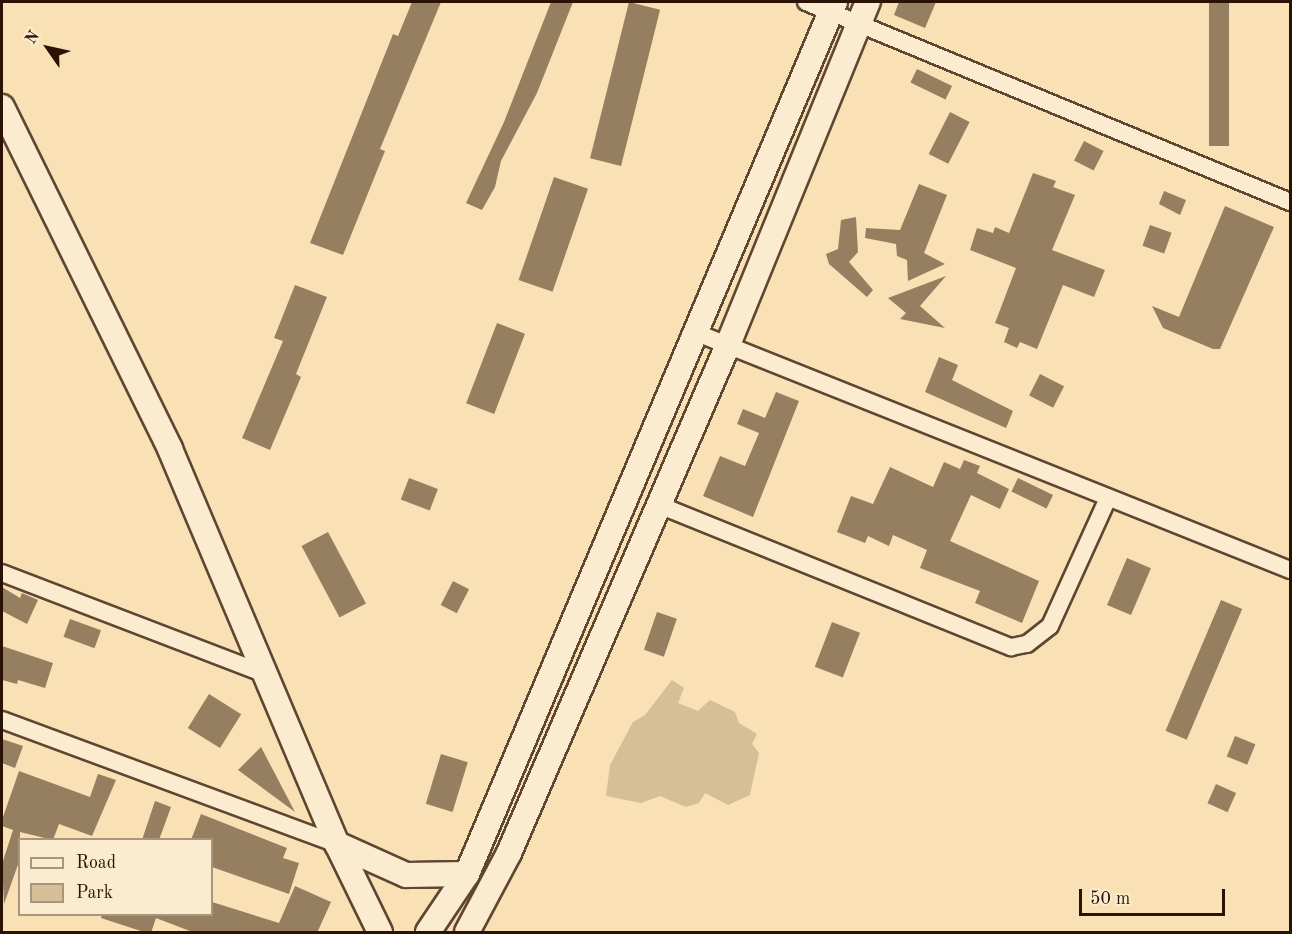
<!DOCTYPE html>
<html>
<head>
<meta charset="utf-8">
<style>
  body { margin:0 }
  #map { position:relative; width:1292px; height:934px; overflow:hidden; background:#f9e1b5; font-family:"Old Standard TT",serif }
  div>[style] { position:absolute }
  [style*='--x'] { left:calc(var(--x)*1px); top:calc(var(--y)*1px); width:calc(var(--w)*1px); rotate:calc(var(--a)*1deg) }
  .green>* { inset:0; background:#d6be97 }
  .building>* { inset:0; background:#967e61; transform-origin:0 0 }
  .roads { filter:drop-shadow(2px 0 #5e4631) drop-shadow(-2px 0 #5e4631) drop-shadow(0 2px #5e4631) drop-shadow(0 -2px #5e4631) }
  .street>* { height:16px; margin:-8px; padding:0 8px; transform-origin:8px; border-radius:8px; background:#fbeccf }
  .secondary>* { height:24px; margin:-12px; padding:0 12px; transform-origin:12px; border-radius:12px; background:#fbeccf }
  span { translate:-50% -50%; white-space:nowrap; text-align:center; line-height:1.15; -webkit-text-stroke:5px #fbeccf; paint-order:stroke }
  .frame { position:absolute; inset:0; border:3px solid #2a1305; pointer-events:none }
  .legend { position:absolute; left:18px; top:838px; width:195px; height:78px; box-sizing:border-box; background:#fbeccf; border:2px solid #a7957e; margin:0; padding:8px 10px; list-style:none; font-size:18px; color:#2a1305 }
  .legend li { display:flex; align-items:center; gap:12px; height:30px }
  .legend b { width:30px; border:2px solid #a7957e }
  .north { position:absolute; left:18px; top:18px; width:60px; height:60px; -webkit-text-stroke:4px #fbeccf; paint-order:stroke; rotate:304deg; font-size:16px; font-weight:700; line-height:24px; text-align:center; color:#2a1305 }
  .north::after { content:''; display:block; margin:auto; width:21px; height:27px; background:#2a1305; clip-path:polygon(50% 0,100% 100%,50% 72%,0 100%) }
  .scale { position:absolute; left:1079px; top:889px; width:146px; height:27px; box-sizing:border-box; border:3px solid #2a1305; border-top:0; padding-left:8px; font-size:18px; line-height:21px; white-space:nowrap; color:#2a1305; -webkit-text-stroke:4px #fbeccf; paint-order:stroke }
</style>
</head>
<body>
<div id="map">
  <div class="green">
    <i style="clip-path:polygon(672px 680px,684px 688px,678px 703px,698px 711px,710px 700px,735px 712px,739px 723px,757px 734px,752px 744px,759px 753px,750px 795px,728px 805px,705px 793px,699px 803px,686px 807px,660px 796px,641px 803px,606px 796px,610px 765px,633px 722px,645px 715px)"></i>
  </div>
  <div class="building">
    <i style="clip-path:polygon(412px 2px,441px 2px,380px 149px,385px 151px,343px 255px,310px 243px,393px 34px,398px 36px)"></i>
    <i style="clip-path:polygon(551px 2px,573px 2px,537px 93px,501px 161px,495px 187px,482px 210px,466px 203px,504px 122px)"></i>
    <i style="left:629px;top:2px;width:32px;height:161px;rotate:14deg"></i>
    <i style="clip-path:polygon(899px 2px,936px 2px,925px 28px,894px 15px)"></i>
    <i style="left:1209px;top:2px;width:20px;height:144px"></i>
    <i style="left:917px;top:69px;width:39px;height:15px;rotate:26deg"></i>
    <i style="left:950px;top:112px;width:22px;height:47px;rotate:27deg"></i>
    <i style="left:1084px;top:141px;width:22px;height:22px;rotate:27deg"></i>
    <i style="clip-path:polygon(1033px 173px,1056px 181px,1053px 187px,1075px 195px,1052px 250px,1105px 270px,1094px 297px,1063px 285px,1037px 349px,1020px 342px,1017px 348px,1004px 342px,1009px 328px,995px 323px,1016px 268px,970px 250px,977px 228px,993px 233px,995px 227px,1009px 233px)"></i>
    <i style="left:554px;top:177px;width:36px;height:109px;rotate:19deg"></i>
    <i style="clip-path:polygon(919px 184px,947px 195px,924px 253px,945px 264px,908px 281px,907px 260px,897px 256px,896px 244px,865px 238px,866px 228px,900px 230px)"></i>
    <i style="clip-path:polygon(1164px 191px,1186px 200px,1180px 215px,1159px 204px)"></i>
    <i style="clip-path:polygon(1225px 206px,1274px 227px,1220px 349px,1213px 349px,1163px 328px,1152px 306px,1179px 317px)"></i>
    <i style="clip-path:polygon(856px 217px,858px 252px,849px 262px,873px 290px,867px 297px,829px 264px,826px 254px,838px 249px,841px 220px)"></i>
    <i style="left:1150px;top:225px;width:23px;height:22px;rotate:20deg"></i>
    <i style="clip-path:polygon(946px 276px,920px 306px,945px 328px,900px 319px,906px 313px,888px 298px)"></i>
    <i style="clip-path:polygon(295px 285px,327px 297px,296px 374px,301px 377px,270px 450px,242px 438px,283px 341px,274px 338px)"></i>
    <i style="left:497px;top:323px;width:30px;height:86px;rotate:21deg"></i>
    <i style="clip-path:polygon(939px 357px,958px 365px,952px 380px,1013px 411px,1006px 428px,925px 392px)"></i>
    <i style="left:1040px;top:374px;width:27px;height:24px;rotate:27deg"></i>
    <i style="clip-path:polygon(776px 392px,799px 401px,753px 517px,703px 496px,720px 456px,745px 466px,759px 433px,737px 424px,743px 409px,765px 418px)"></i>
    <i style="clip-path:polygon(964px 460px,980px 466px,977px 473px,1009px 489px,1000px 509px,971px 495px,950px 541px,1039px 581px,1022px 623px,975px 603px,980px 591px,920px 568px,927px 550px,893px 535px,889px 546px,868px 536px,865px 543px,837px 532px,851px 496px,873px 504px,890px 467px,933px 487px,944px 462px,960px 469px)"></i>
    <i style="left:409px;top:478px;width:31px;height:23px;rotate:21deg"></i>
    <i style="left:1018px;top:478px;width:39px;height:15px;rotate:26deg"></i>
    <i style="left:328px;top:532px;width:81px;height:30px;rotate:62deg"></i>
    <i style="left:1127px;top:558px;width:26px;height:51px;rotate:23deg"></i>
    <i style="left:453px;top:581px;width:18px;height:27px;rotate:27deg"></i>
    <i style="clip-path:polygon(2px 587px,20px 598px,22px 593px,38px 600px,27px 624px,2px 611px)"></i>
    <i style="left:1221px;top:600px;width:23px;height:142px;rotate:23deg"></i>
    <i style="left:657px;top:612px;width:21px;height:40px;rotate:19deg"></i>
    <i style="left:70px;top:619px;width:33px;height:19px;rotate:20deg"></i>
    <i style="left:832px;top:622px;width:30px;height:48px;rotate:21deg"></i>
    <i style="clip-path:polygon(2px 646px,53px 663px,45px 688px,18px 680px,17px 684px,2px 680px)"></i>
    <i style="left:209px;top:694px;width:38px;height:40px;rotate:32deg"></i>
    <i style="left:1235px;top:736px;width:22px;height:22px;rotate:22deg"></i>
    <i style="clip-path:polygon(2px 739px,23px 746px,15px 768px,2px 763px)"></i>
    <i style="clip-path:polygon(261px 747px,295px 812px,238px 770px)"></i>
    <i style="left:441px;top:754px;width:28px;height:52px;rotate:17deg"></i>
    <i style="clip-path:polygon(19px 771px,90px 797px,98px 774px,116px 780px,92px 836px,59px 824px,53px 840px,20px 832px,20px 859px,4px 904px,2px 864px,13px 830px,2px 826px,2px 820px)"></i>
    <i style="left:1216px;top:784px;width:22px;height:21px;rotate:24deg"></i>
    <i style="clip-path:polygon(155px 801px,171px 807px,159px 840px,142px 840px)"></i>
    <i style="clip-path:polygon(201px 814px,287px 848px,283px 858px,299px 863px,289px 894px,212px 867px,212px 840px,191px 840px)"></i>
    <i style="clip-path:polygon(295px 886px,331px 902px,317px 933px,195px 933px,156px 918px,151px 933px,147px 933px,101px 918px,102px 915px,212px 915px,212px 902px,279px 923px)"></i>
  </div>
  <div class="roads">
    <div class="street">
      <i style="--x:806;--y:2;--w:524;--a:22.45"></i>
      <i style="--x:697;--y:333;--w:639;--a:21.78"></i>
      <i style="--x:659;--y:505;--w:380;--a:22"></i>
      <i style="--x:1011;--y:647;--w:16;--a:-11"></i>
      <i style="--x:1027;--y:644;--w:29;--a:-38"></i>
      <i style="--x:1050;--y:626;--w:141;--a:-65.6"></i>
      <i style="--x:2;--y:573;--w:285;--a:21"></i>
      <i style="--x:2;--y:720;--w:357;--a:20.3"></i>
    </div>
    <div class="secondary">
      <i style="--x:2;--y:107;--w:381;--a:63.8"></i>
      <i style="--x:170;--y:449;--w:429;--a:67.1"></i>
      <i style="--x:337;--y:844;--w:98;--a:64"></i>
      <i style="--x:337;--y:844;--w:76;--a:24.2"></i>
      <i style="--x:406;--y:875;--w:61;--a:-0.9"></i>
      <i style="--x:428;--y:932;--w:70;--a:-56.1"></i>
      <i style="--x:467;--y:874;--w:946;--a:-67.12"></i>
      <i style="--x:467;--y:932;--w:89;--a:-62"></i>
      <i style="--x:509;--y:853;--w:551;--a:-66.69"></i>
      <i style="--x:727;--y:347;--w:373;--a:-67.8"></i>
    </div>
  </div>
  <div class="frame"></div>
  <ul class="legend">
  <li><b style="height:8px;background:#fbeccf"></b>Road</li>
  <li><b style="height:16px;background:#d6be97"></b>Park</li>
  </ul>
  <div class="north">N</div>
  <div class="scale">50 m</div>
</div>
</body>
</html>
